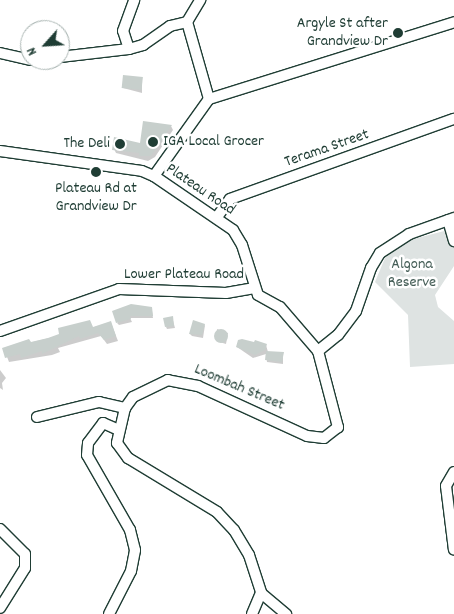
<!DOCTYPE html>
<html>
<head>
<meta charset="utf-8">
<style>
  body { margin:0 }
  #map { position:relative; width:454px; height:614px; overflow:hidden; background:#fff; font-family:Dekko,sans-serif }
  div>[style] { position:absolute }
  [style*='--x'] { left:calc(var(--x)*1px); top:calc(var(--y)*1px); width:calc(var(--w)*1px); rotate:calc(var(--a)*1deg) }
  .green>* { inset:0; background:#dee3e2 }
  .shadow>* { inset:0; background:#0003 }
  .building>* { inset:0; background:#c7cfcc; transform-origin:0 0 }
  .round { border-radius:50% }
  .roads { filter:drop-shadow(1px 0 #1f3d34) drop-shadow(-1px 0 #1f3d34) drop-shadow(0 1px #1f3d34) drop-shadow(0 -1px #1f3d34) }
  .minor>* { height:10px; margin:-5px; padding:0 5px; transform-origin:5px; border-radius:5px; background:#fff }
  .dots>* { width:14px; height:14px; translate:-50% -50%; box-sizing:border-box; border:2px solid #fff; border-radius:50% }
  span { translate:-50% -50%; white-space:nowrap; text-align:center; line-height:1.15; -webkit-text-stroke:5px #fff; paint-order:stroke }
  .poi-label { font-size:16px; color:#1f3d34 }
  .right { translate:-100% -50%; text-align:right }
  .left { translate:0 -50%; text-align:left }
  .street-label { font-size:16px; color:#1f3d34 }
  .park-label { font-size:16px; color:#455e57 }
  .north { position:absolute; left:20px; top:20px; width:50px; height:50px; box-sizing:border-box; background:#fff; border:1px solid #a5b1ae; border-radius:50%; rotate:244deg; font-size:14px; font-weight:700; line-height:20px; text-align:center; color:#1f3d34 }
  .north::after { content:''; display:block; margin:auto; width:18px; height:22px; background:#1f3d34; clip-path:polygon(50% 0,100% 100%,50% 72%,0 100%) }
</style>
</head>
<body>
<div id="map">
  <div class="green">
    <i style="clip-path:polygon(448px 230px,454px 234px,454px 266px,435px 295px,438px 307px,454px 321px,454px 364px,410px 367px,408px 315px,375px 282px,385px 258px,395px 247px,406px 241px)"></i>
  </div>
  <div class="shadow">
    <i style="clip-path:polygon(142px 79px,142px 93px,123px 88px)"></i>
    <i style="clip-path:polygon(171px 126px,173px 130px,155px 157px,148px 161px,116px 153px,114px 149px,141px 145px)"></i>
    <i style="clip-path:polygon(136px 306px,152px 311px,153px 318px,130px 318px,132px 322px,119px 325px,117px 323px)"></i>
    <i style="clip-path:polygon(172px 317px,175px 328px,167px 329px,166px 327px)"></i>
    <i style="clip-path:polygon(111px 323px,118px 341px,107px 344px,101px 336px,58px 348px,60px 352px,52px 355px,9px 362px,4px 349px)"></i>
    <i style="clip-path:polygon(205px 325px,203px 338px,192px 336px,190px 334px)"></i>
    <i style="clip-path:polygon(217px 329px,228px 333px,226px 344px,216px 341px)"></i>
    <i style="clip-path:polygon(266px 345px,268px 352px,283px 353px,283px 364px,267px 362px,266px 354px,253px 358px,237px 347px)"></i>
    <i style="clip-path:polygon(0 370px,6px 378px,2px 383px,3px 390px,0 388px)"></i>
  </div>
  <div class="building">
    <i style="left:123px;top:75px;width:20px;height:13px;rotate:6deg"></i>
    <i style="clip-path:polygon(143px 121px,172px 125px,151px 156px,139px 156px,139px 153px,112px 150px,114px 137px,140px 143px)"></i>
    <i style="clip-path:polygon(131px 304px,152px 307px,153px 316px,130px 316px,131px 319px,116px 323px,112px 311px)"></i>
    <i style="clip-path:polygon(173px 316px,174px 326px,165px 327px,163px 318px)"></i>
    <i style="clip-path:polygon(90px 320px,93px 327px,111px 321px,116px 336px,104px 340px,98px 333px,80px 339px,79px 336px,42px 354px,42px 351px,21px 358px,20px 354px,5px 358px,2px 348px,29px 339px,31px 342px,48px 338px,59px 334px,58px 328px)"></i>
    <i style="clip-path:polygon(193px 320px,205px 324px,202px 335px,189px 334px)"></i>
    <i class="round" style="left:214px;top:329px;width:14px;height:14px"></i>
    <i style="clip-path:polygon(242px 339px,254px 342px,255px 340px,267px 344px,265px 350px,255px 355px,236px 347px,238px 340px)"></i>
    <i style="clip-path:polygon(266px 351px,284px 352px,282px 362px,265px 360px)"></i>
  </div>
  <div class="roads">
    <div class="minor">
      <i style="--x:187;--y:22;--w:26;--a:-59"></i>
      <i style="--x:129;--y:49;--w:19;--a:-108"></i>
      <i style="--x:123;--y:31;--w:33;--a:-70"></i>
      <i style="--x:0;--y:53;--w:31;--a:13"></i>
      <i style="--x:60;--y:57;--w:69;--a:-6.6"></i>
      <i style="--x:129;--y:49;--w:15;--a:-16"></i>
      <i style="--x:143;--y:45;--w:33;--a:-35"></i>
      <i style="--x:170;--y:26;--w:17;--a:-13"></i>
      <i style="--x:209;--y:99;--w:257;--a:-17.4"></i>
      <i style="--x:0;--y:151;--w:143;--a:8"></i>
      <i style="--x:142;--y:171;--w:13;--a:23"></i>
      <i style="--x:154;--y:176;--w:96;--a:34.4"></i>
      <i style="--x:233;--y:230;--w:17;--a:59"></i>
      <i style="--x:242;--y:245;--w:52;--a:72.3"></i>
      <i style="--x:258;--y:295;--w:25;--a:29"></i>
      <i style="--x:280;--y:307;--w:58;--a:49.2"></i>
      <i style="--x:318;--y:351;--w:79;--a:75.3"></i>
      <i style="--x:338;--y:427;--w:18;--a:142"></i>
      <i style="--x:324;--y:438;--w:17;--a:-173"></i>
      <i style="--x:307;--y:436;--w:120;--a:-155.4"></i>
      <i style="--x:198;--y:386;--w:31;--a:-169"></i>
      <i style="--x:168;--y:380;--w:39;--a:154"></i>
      <i style="--x:133;--y:397;--w:14;--a:126"></i>
      <i style="--x:125;--y:408;--w:36;--a:103"></i>
      <i style="--x:117;--y:443;--w:19;--a:54"></i>
      <i style="--x:128;--y:458;--w:104;--a:31.2"></i>
      <i style="--x:217;--y:512;--w:25;--a:47"></i>
      <i style="--x:234;--y:530;--w:29;--a:59"></i>
      <i style="--x:249;--y:555;--w:40;--a:72"></i>
      <i style="--x:261;--y:593;--w:33;--a:40"></i>
      <i style="--x:154;--y:176;--w:95;--a:-54.5"></i>
      <i style="--x:209;--y:99;--w:80;--a:-105.9"></i>
      <i style="--x:217;--y:217;--w:22;--a:-54"></i>
      <i style="--x:230;--y:199;--w:238;--a:-19.7"></i>
      <i style="--x:448;--y:220;--w:22;--a:74"></i>
      <i style="--x:0;--y:331;--w:126;--a:-19.4"></i>
      <i style="--x:119;--y:289;--w:107;--a:2.1"></i>
      <i style="--x:226;--y:293;--w:29;--a:-10"></i>
      <i style="--x:318;--y:351;--w:26;--a:-39"></i>
      <i style="--x:338;--y:335;--w:30;--a:-53"></i>
      <i style="--x:356;--y:311;--w:46;--a:-70.8"></i>
      <i style="--x:371;--y:268;--w:17;--a:-59"></i>
      <i style="--x:380;--y:253;--w:35;--a:-33"></i>
      <i style="--x:409;--y:234;--w:48;--a:-19.6"></i>
      <i style="--x:37;--y:417;--w:64;--a:-13.6"></i>
      <i style="--x:99;--y:402;--w:27;--a:13"></i>
      <i style="--x:454;--y:472;--w:16;--a:120"></i>
      <i style="--x:446;--y:486;--w:64;--a:82.9"></i>
      <i style="--x:0;--y:529;--w:35;--a:45"></i>
      <i style="--x:25;--y:554;--w:14;--a:90"></i>
      <i style="--x:25;--y:568;--w:47;--a:122"></i>
      <i style="--x:109;--y:614;--w:48;--a:-62.9"></i>
      <i style="--x:131;--y:571;--w:21;--a:-79"></i>
      <i style="--x:135;--y:550;--w:21;--a:-104"></i>
      <i style="--x:130;--y:530;--w:86;--a:-119.8"></i>
      <i style="--x:87;--y:455;--w:12;--a:-85"></i>
      <i style="--x:88;--y:443;--w:25;--a:-53"></i>
      <i style="--x:103;--y:423;--w:17;--a:24"></i>
      <i style="--x:252;--y:614;--w:23;--a:-67"></i>
    </div>
  </div>
  <div class="dots">
    <i style="left:398px;top:33px;background:#1f3d34"></i>
    <i style="left:153px;top:142px;background:#1f3d34"></i>
    <i style="left:120px;top:144px;background:#1f3d34"></i>
    <i style="left:96px;top:172px;background:#1f3d34"></i>
  </div>
  <div class="poi-label">
    <span class="right" style="left:388px;top:33px">Argyle St after<br>Grandview Dr</span>
    <span class="left" style="left:163px;top:142px">IGA Local Grocer</span>
    <span class="right" style="left:110px;top:144px">The Deli</span>
    <span style="left:96px;top:198px">Plateau Rd at<br>Grandview Dr</span>
  </div>
  <div class="street-label">
    <span style="left:327px;top:149px;rotate:-19deg">Terama Street</span>
    <span style="left:200px;top:190px;rotate:34deg">Plateau Road</span>
    <span style="left:184px;top:275px">Lower Plateau Road</span>
    <span style="left:239px;top:388px;rotate:23deg">Loombah Street</span>
  </div>
  <div class="park-label">
    <span style="left:412px;top:274px">Algona<br>Reserve</span>
  </div>
  <div class="north">N</div>
</div>
</body>
</html>
